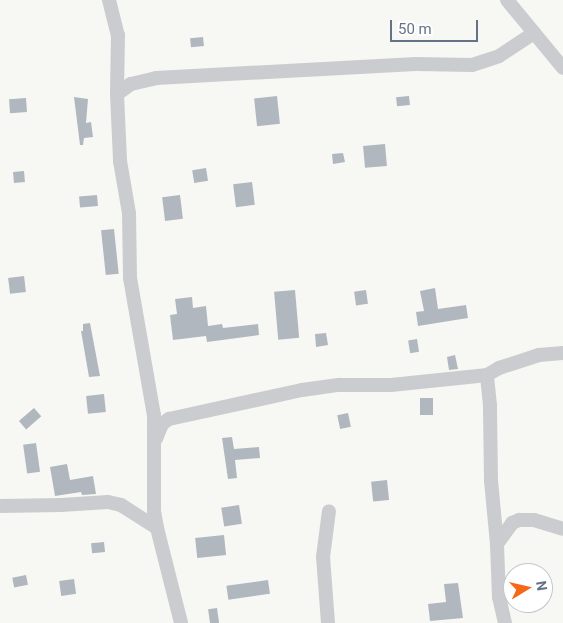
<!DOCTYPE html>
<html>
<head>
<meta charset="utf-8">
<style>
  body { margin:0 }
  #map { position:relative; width:563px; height:623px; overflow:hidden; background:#f7f8f4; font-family:Roboto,sans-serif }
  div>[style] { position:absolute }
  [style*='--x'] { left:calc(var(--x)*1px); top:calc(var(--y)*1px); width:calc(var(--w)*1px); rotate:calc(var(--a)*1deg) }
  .building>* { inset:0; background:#b0b7bf; transform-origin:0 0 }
  .minor>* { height:14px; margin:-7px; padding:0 7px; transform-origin:7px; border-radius:7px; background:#caccd0 }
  span { translate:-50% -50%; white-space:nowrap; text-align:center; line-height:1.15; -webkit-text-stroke:5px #fff; paint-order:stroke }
  .north { position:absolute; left:503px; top:563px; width:50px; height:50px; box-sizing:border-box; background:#fff; border:1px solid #c1c7cf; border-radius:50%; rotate:81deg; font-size:14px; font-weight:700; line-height:20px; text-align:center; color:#637388 }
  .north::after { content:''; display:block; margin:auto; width:18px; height:22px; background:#f56817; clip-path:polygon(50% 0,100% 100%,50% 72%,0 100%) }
  .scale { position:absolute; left:390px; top:20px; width:88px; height:22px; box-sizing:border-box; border:2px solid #637388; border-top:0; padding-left:6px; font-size:15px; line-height:18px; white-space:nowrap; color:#637388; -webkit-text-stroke:4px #fff; paint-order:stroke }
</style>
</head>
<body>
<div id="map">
  <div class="building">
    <i style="left:203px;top:37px;width:9px;height:13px;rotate:84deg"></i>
    <i style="left:277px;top:96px;width:28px;height:23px;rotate:84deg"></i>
    <i style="left:409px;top:96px;width:9px;height:13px;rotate:84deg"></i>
    <i style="clip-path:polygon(74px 97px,88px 99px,86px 123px,91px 122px,93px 137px,84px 138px,83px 145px,80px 145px)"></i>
    <i style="left:26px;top:98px;width:14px;height:17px;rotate:86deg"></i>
    <i style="left:385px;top:144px;width:22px;height:22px;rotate:85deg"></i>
    <i style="clip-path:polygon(343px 153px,345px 162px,333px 164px,332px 154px)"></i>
    <i style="left:206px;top:168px;width:13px;height:14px;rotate:81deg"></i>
    <i style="left:24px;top:171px;width:11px;height:11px;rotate:85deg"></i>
    <i style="left:252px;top:182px;width:23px;height:19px;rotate:83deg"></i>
    <i style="left:97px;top:195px;width:11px;height:18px;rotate:85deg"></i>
    <i style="left:180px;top:195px;width:24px;height:18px;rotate:83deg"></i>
    <i style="left:114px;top:229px;width:45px;height:13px;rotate:84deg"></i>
    <i style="left:24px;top:276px;width:16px;height:16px;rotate:83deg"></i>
    <i style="clip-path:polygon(435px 288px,438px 309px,466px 305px,468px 318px,418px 326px,416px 312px,424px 311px,420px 291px)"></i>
    <i style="left:295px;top:290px;width:48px;height:21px;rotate:85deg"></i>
    <i style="left:366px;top:290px;width:14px;height:12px;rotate:82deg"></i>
    <i style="clip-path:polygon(192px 297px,193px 308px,206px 306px,208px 326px,222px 324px,223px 328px,258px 324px,259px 335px,207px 342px,206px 336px,173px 340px,170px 315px,177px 314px,175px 299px)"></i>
    <i style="clip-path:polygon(90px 323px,100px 376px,89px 377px,81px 331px,83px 331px,83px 324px)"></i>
    <i style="clip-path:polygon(326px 333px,328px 345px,316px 347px,315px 334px)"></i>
    <i style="left:417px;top:339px;width:13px;height:9px;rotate:81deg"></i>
    <i style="clip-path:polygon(455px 355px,458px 369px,449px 370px,447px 357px)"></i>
    <i style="left:104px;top:394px;width:18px;height:18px;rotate:84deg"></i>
    <i style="left:420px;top:398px;width:13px;height:17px"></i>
    <i style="left:34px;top:408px;width:11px;height:20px;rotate:49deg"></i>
    <i style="left:348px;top:413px;width:14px;height:11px;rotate:78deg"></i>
    <i style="clip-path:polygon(232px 437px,234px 449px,259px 447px,260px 458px,235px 460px,237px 478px,228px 479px,222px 438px)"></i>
    <i style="left:36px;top:443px;width:29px;height:13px;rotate:82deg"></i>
    <i style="clip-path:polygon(67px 464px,70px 480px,93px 476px,96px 494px,82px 495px,81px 492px,55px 496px,50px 467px)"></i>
    <i style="left:387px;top:480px;width:20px;height:16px;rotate:84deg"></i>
    <i style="left:239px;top:505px;width:19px;height:18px;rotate:81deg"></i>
    <i style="left:224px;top:535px;width:20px;height:29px;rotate:84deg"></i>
    <i style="left:104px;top:542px;width:10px;height:13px;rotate:84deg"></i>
    <i style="left:26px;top:575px;width:10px;height:14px;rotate:79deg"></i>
    <i style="left:74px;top:579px;width:15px;height:15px;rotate:82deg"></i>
    <i style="left:268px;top:580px;width:14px;height:42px;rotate:82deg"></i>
    <i style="clip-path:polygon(458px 583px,463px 618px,430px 621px,428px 604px,446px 602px,444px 584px)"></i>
    <i style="left:217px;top:608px;width:15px;height:9px;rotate:82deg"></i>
  </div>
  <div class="minor">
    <i style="--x:109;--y:0;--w:36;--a:76"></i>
    <i style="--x:118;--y:35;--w:59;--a:91"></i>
    <i style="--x:117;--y:94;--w:67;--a:87.4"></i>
    <i style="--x:120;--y:161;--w:53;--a:80.2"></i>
    <i style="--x:129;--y:213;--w:65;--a:89.1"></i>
    <i style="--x:130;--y:278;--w:139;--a:80.1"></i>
    <i style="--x:154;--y:415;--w:96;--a:90"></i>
    <i style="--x:154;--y:511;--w:17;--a:80"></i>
    <i style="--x:157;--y:528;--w:98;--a:75.8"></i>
    <i style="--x:507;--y:0;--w:88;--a:50.5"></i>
    <i style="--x:117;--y:94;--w:17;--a:-36"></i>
    <i style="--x:131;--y:84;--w:26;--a:-13"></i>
    <i style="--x:156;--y:78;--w:260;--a:-3.1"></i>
    <i style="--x:416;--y:64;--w:56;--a:1"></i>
    <i style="--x:472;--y:65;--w:28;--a:-18"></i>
    <i style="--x:499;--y:56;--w:42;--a:-33.3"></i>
    <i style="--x:156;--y:439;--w:16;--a:-68"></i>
    <i style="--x:162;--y:424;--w:9;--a:-36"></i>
    <i style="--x:169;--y:419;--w:136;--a:-12.3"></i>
    <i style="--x:302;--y:390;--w:37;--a:-8"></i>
    <i style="--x:339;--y:385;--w:52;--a:0"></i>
    <i style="--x:391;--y:385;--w:97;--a:-5.9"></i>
    <i style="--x:0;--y:506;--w:61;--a:-0.9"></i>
    <i style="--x:61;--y:505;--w:47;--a:-3.7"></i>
    <i style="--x:108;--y:502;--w:13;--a:13"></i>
    <i style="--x:121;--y:505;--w:43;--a:32.6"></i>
    <i style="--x:497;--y:544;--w:26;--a:-54"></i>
    <i style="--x:512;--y:523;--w:8;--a:-23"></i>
    <i style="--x:519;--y:520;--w:15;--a:0"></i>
    <i style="--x:534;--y:520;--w:30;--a:17"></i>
    <i style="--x:328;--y:623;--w:66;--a:-94.3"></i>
    <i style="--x:323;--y:557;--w:46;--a:-82.6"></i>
    <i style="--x:505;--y:623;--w:27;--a:-103"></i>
    <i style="--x:499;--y:597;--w:53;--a:-92.2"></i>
    <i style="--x:497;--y:544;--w:63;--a:-95.4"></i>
    <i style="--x:491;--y:481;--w:76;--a:-90.8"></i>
    <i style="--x:490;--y:405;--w:30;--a:-96"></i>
    <i style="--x:487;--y:375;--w:14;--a:-30"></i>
    <i style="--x:499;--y:368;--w:42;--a:-18"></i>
    <i style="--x:539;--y:355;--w:24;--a:-5"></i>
  </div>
  <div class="north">N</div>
  <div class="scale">50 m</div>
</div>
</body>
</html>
